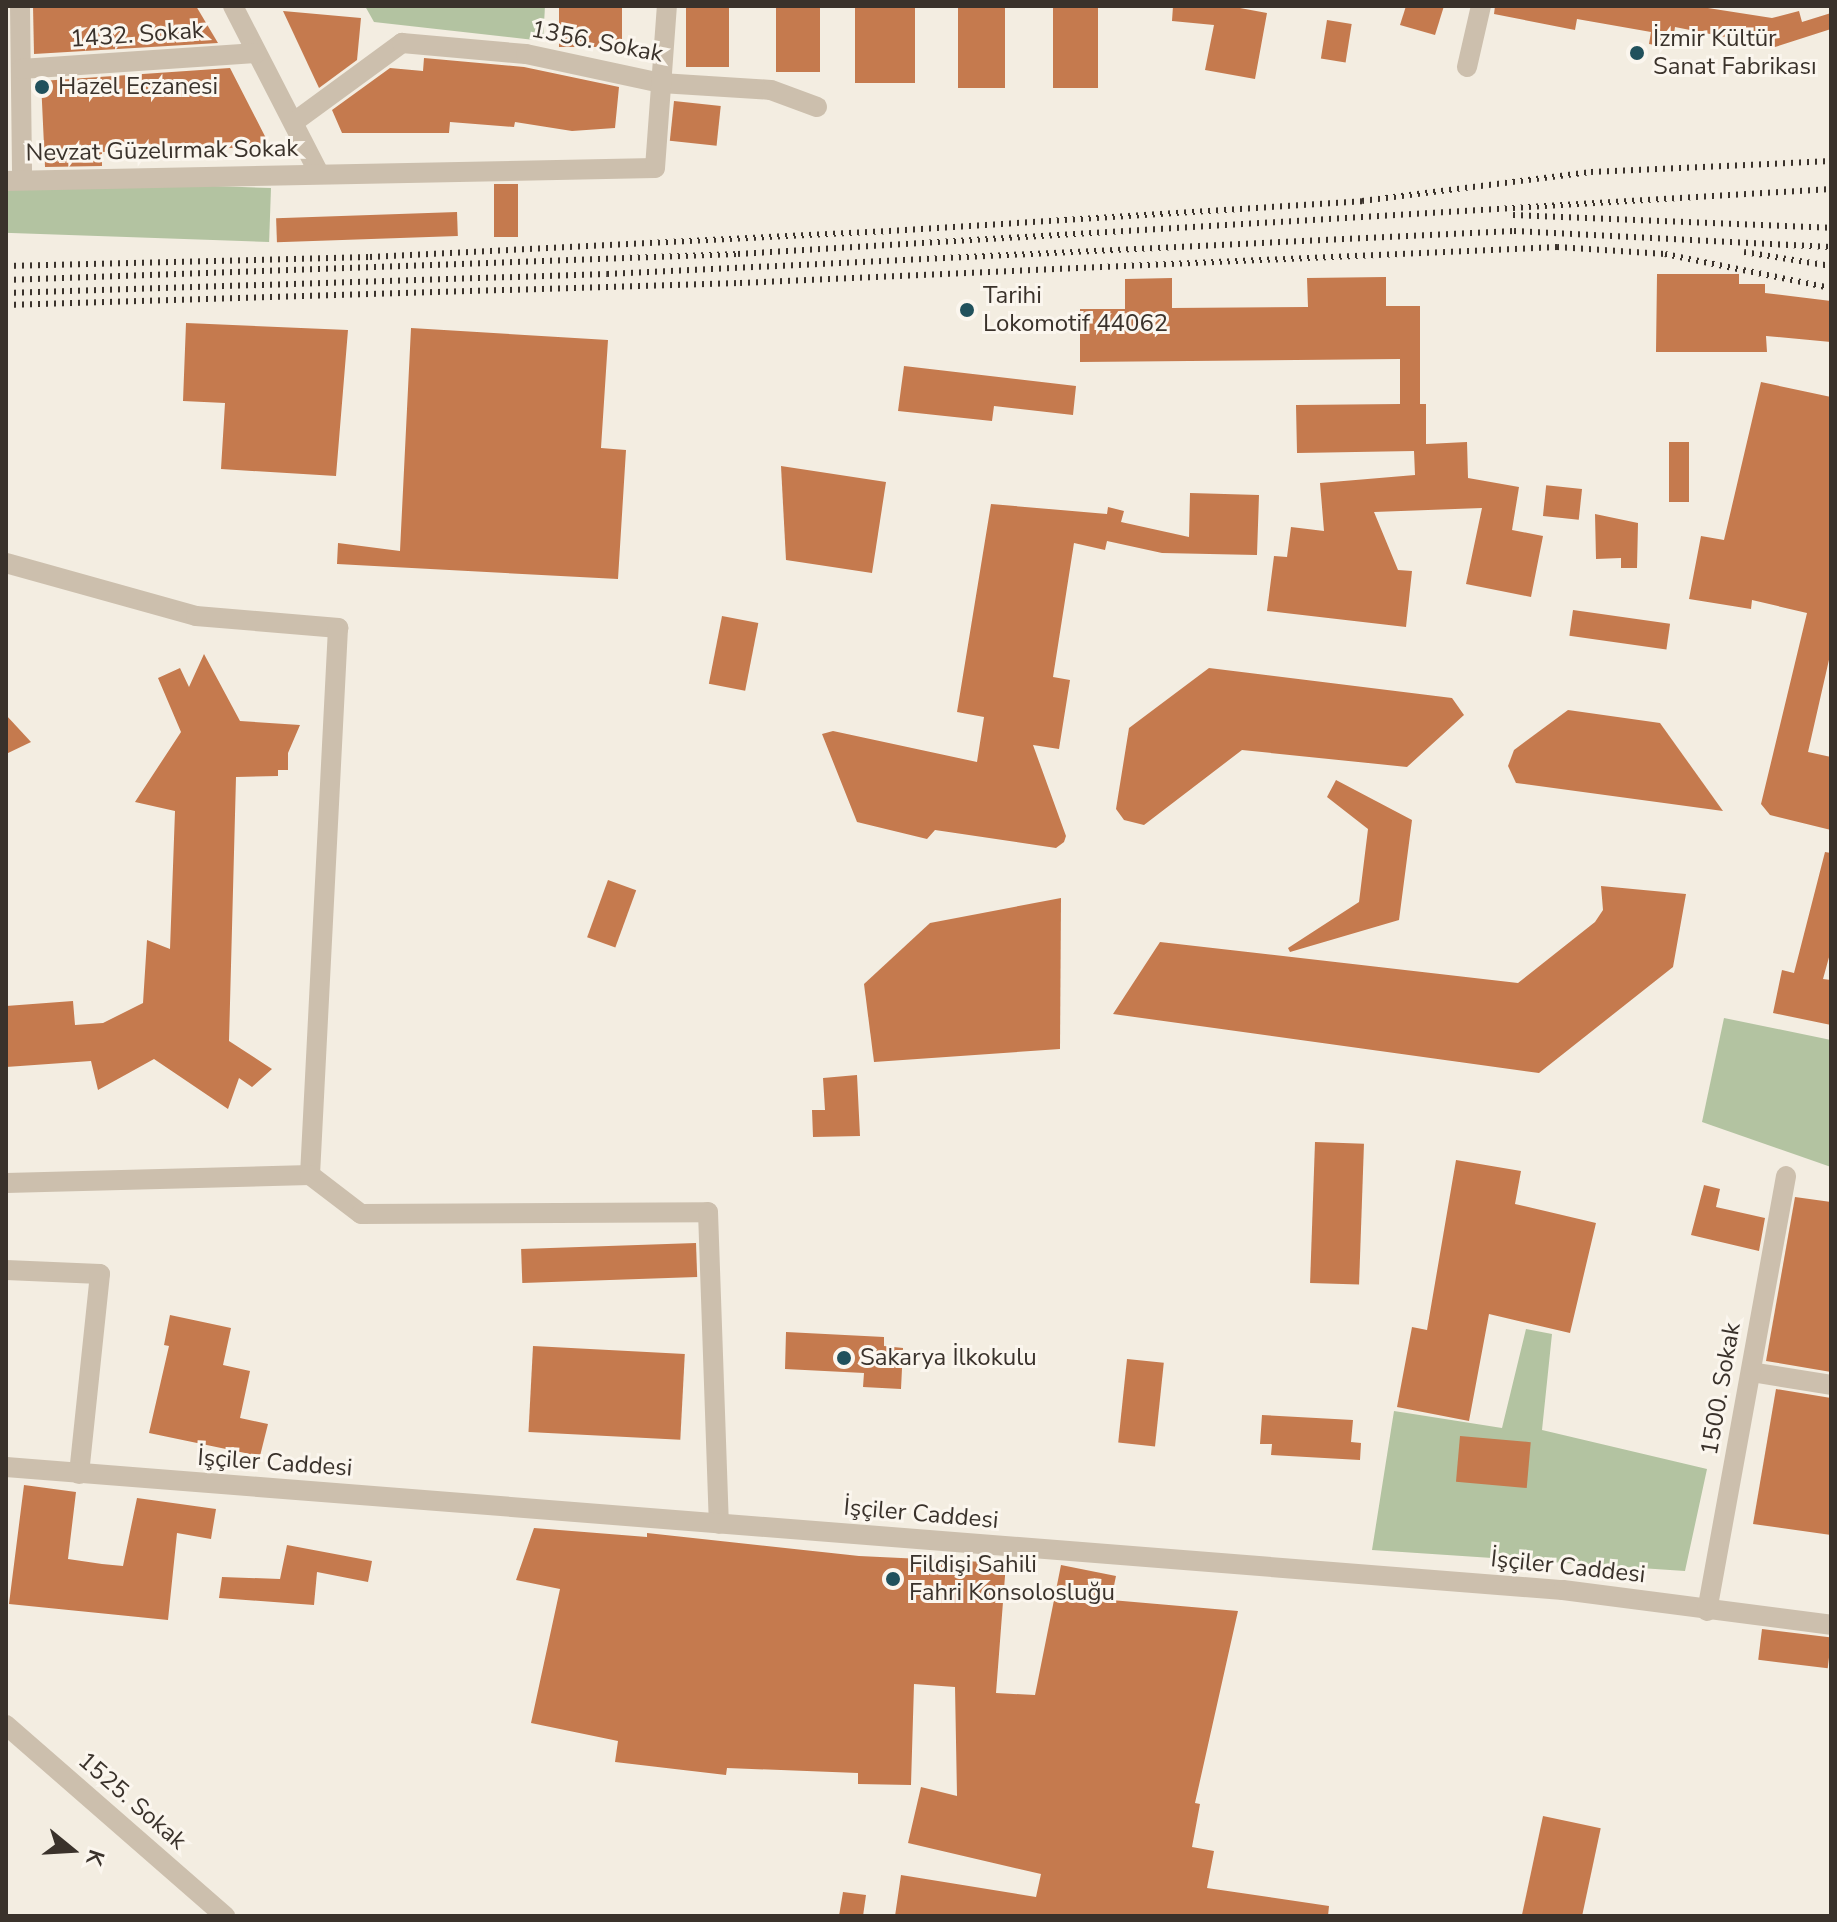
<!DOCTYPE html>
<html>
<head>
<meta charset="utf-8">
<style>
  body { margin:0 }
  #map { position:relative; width:1837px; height:1922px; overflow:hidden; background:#f3ede1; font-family:"Nunito Sans",sans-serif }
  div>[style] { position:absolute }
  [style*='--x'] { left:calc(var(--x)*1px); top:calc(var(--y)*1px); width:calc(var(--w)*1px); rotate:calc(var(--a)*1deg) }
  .green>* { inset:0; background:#b3c3a1; transform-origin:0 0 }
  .building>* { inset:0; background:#c57a4e; transform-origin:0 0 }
  .minor>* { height:20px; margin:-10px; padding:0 10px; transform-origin:10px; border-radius:10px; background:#ccbfad }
  .rail>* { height:6px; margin-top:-3px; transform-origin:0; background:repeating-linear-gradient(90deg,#3a322b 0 2px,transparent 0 8px) }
  .dots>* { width:22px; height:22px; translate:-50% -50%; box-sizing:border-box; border:4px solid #fbf6ee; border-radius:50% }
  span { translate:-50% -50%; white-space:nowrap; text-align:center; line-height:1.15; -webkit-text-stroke:6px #fbf6ee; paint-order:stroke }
  .street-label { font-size:24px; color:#3a322b }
  .poi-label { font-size:24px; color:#3a322b }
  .left { translate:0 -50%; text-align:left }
  .frame { position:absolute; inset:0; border:8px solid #3a322b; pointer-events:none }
  .north { position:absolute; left:32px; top:1810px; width:80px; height:80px; -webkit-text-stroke:6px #fbf6ee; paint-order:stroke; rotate:108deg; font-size:22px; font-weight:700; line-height:32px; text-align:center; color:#3a322b }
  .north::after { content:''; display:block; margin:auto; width:28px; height:36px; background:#3a322b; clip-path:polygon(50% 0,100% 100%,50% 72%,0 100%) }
</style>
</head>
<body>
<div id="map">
  <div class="green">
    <i style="clip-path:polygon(365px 6px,545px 6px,543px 41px,374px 22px)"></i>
    <i style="left:271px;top:188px;width:54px;height:265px;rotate:92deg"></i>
    <i style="clip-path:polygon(1724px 1018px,1831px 1040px,1831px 1167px,1702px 1122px)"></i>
    <i style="clip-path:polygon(1526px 1329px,1552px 1334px,1542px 1430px,1707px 1469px,1685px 1571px,1372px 1550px,1394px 1411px,1502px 1428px)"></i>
  </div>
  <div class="building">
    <i style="clip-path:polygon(33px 6px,196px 6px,218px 43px,34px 54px)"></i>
    <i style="left:559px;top:6px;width:63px;height:41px"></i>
    <i style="left:686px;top:6px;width:43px;height:61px"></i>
    <i style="left:776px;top:6px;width:44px;height:66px"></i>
    <i style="left:855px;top:6px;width:60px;height:77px"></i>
    <i style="left:958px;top:6px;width:47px;height:82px"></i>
    <i style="left:1053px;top:6px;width:45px;height:82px"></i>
    <i style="clip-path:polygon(1173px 6px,1229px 6px,1267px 13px,1255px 79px,1205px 70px,1214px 25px,1172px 21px)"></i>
    <i style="clip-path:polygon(1406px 6px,1444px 6px,1435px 35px,1400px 25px)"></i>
    <i style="clip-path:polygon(1495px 6px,1695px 6px,1772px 18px,1799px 11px,1802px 22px,1831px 13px,1831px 29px,1775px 47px,1675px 27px,1672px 48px,1649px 44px,1651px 32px,1577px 19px,1575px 30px,1494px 14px)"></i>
    <i style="clip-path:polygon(283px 11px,361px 18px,357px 60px,319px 88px)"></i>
    <i style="left:1327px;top:20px;width:25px;height:39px;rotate:9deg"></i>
    <i style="clip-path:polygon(424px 58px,524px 67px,619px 87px,615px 128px,572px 131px,515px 122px,514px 127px,450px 122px,449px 133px,342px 133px,332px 110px,390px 68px,423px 71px)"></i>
    <i style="clip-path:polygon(230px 68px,272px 150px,192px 146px,102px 152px,102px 166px,45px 167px,41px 81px)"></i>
    <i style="left:674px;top:101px;width:47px;height:40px;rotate:6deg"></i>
    <i style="left:494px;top:184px;width:24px;height:53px"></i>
    <i style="left:457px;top:212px;width:24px;height:181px;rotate:88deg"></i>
    <i style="clip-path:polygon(1657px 274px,1739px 274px,1739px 284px,1765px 284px,1765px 293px,1831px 301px,1831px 342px,1766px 336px,1767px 352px,1656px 352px)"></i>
    <i style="clip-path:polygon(1386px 277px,1386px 306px,1420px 306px,1420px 404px,1426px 404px,1426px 444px,1467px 442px,1468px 478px,1519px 487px,1512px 530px,1543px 536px,1531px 597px,1466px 584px,1482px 508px,1374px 512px,1398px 570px,1412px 571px,1406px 627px,1267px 611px,1274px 556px,1287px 557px,1291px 527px,1324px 531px,1320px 483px,1415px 475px,1414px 451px,1297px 453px,1296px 405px,1400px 404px,1400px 359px,1080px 362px,1080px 309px,1125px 309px,1125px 279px,1172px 278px,1172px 308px,1308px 307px,1307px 278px)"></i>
    <i style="clip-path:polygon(186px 323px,348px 330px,336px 476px,221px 469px,225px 403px,183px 401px)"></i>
    <i style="clip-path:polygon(411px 328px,608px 340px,601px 448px,626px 450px,618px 579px,337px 564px,338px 543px,400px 551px)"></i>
    <i style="clip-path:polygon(904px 366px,1076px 386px,1073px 415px,994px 406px,992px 421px,898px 411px)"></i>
    <i style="clip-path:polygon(1761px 382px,1831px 397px,1831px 651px,1808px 752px,1831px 757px,1831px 830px,1770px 815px,1761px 804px,1807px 613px,1752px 600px,1751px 609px,1689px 599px,1701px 536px,1724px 540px)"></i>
    <i style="left:1669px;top:442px;width:20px;height:60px"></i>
    <i style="clip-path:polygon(781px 466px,886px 482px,872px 573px,786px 560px)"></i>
    <i style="left:1582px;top:489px;width:31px;height:36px;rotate:96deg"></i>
    <i style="clip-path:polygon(1190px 493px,1259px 495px,1257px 555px,1162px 553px,1107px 541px,1105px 550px,1074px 543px,1053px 677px,1070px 680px,1059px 749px,1033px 745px,1066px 836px,1064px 842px,1056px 848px,935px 830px,927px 839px,857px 822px,822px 734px,833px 731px,977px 762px,984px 717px,957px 712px,991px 504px,1107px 514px,1108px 507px,1124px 511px,1121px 522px,1189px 537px)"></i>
    <i style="clip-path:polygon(1595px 514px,1638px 523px,1637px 568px,1621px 568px,1621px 558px,1596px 559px)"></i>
    <i style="left:1573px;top:610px;width:98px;height:26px;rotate:8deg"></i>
    <i style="left:722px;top:616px;width:37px;height:69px;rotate:11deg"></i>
    <i style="clip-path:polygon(204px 654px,240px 721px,300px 725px,288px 753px,288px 770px,278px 770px,278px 776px,236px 777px,229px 1041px,272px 1069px,252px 1087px,239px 1078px,228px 1109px,154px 1059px,98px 1090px,91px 1061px,6px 1067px,6px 1006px,73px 1001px,75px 1025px,103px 1023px,143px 1003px,147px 940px,170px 949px,175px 811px,135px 802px,181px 732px,158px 678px,180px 668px,189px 687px)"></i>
    <i style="clip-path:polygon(1209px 668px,1452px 698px,1464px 715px,1407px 767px,1242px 750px,1144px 825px,1124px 820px,1116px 809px,1129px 728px)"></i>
    <i style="clip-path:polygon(1568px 710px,1660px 723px,1723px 811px,1516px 783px,1508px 766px,1514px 750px)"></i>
    <i style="clip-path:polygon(6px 715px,31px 742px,6px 754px)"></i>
    <i style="clip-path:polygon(1336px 780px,1412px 820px,1399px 920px,1290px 952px,1288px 948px,1359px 902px,1368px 829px,1327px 797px)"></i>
    <i style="clip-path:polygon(1825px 852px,1831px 853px,1831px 950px,1823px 979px,1831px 980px,1831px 1025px,1773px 1013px,1782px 970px,1794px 973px)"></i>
    <i style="left:608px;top:880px;width:30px;height:61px;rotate:20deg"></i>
    <i style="clip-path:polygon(1601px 886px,1686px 894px,1673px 967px,1539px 1073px,1113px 1014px,1160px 942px,1518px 983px,1595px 922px,1603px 910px)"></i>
    <i style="clip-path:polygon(1061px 898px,1060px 1049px,874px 1062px,864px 984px,930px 923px)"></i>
    <i style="clip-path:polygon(857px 1075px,860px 1136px,813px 1137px,812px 1110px,825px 1110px,823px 1078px)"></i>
    <i style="left:1315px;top:1142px;width:49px;height:141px;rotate:2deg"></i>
    <i style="clip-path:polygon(1456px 1160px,1521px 1171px,1515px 1204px,1596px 1223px,1570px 1333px,1489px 1314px,1469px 1421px,1397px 1407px,1412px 1327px,1427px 1330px)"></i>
    <i style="clip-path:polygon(1704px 1185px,1720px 1189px,1716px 1207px,1765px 1218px,1759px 1251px,1691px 1235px)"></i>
    <i style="clip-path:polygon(1795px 1197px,1831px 1202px,1831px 1372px,1766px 1361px)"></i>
    <i style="left:696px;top:1243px;width:34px;height:175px;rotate:88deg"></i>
    <i style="clip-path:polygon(170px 1315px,231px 1328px,223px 1365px,250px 1371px,240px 1418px,268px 1424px,260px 1456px,149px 1433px,169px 1346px,164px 1345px)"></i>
    <i style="clip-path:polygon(786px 1332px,884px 1337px,884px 1346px,903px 1348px,901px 1389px,863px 1387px,864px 1373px,785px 1369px)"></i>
    <i style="left:533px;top:1346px;width:152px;height:86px;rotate:3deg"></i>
    <i style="left:1127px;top:1359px;width:37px;height:84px;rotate:6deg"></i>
    <i style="clip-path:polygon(1776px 1389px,1831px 1398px,1831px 1535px,1753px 1524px)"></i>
    <i style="clip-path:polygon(1262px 1415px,1353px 1420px,1351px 1442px,1361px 1443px,1360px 1460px,1271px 1455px,1272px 1444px,1260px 1444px)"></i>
    <i style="left:1460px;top:1436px;width:71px;height:46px;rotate:5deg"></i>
    <i style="clip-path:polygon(24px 1485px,76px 1492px,68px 1559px,102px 1564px,123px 1566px,137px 1498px,216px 1509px,211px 1539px,177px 1533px,168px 1620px,9px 1604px)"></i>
    <i style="clip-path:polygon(534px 1528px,647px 1537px,647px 1533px,859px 1556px,1006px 1563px,996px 1693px,1035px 1695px,1061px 1565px,1116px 1576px,1111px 1600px,1238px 1611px,1195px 1803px,1200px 1804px,1192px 1847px,1214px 1851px,1207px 1888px,1329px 1906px,1328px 1916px,895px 1916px,901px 1875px,1036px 1897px,1041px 1874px,908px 1843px,921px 1787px,957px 1796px,955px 1687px,914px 1684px,911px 1785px,858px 1784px,858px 1773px,727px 1768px,726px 1775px,615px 1762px,618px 1741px,531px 1723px,560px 1589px,516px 1580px)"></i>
    <i style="clip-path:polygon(287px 1545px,372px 1561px,368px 1582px,317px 1572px,314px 1605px,219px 1598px,222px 1577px,280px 1579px)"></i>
    <i style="left:1762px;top:1629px;width:70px;height:31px;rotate:7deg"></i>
    <i style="left:1543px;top:1816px;width:59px;height:102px;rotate:12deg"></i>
    <i style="clip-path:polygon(843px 1892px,866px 1895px,863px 1916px,839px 1916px)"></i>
  </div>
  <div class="minor">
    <i style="--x:20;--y:6;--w:174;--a:89.3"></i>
    <i style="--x:233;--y:6;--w:188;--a:62.8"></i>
    <i style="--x:1467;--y:67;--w:63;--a:-77.1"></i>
    <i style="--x:21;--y:69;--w:236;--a:-3.9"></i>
    <i style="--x:294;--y:122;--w:134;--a:-36.2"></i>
    <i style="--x:402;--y:43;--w:124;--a:5.1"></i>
    <i style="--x:526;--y:54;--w:138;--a:12.1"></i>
    <i style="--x:661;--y:83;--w:110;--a:3.6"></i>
    <i style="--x:771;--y:90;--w:49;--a:20.3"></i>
    <i style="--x:6;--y:181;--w:649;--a:-1.15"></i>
    <i style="--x:655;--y:168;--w:162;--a:-85.8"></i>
    <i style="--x:6;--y:563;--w:197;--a:15.6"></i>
    <i style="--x:196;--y:616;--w:143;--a:4.8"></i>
    <i style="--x:338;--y:628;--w:548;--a:92.93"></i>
    <i style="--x:6;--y:1183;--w:304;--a:-1.5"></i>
    <i style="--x:310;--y:1175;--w:64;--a:37.4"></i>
    <i style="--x:361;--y:1214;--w:347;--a:-0.3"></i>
    <i style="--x:708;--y:1212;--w:312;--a:88"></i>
    <i style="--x:6;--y:1270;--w:94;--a:2.4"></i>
    <i style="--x:100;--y:1274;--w:201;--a:96"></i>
    <i style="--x:1751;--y:1372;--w:81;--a:9.2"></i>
    <i style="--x:6;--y:1467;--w:1562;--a:4.52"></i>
    <i style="--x:1563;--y:1590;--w:270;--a:7.4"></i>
    <i style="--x:1707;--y:1611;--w:442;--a:-79.7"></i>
    <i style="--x:6;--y:1725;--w:291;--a:41.1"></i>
  </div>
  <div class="rail">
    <i style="--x:1513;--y:215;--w:318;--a:2.3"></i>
    <i style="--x:1744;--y:252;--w:88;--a:9.1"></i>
    <i style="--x:6;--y:266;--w:364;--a:-1.4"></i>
    <i style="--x:370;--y:257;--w:520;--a:-2.87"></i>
    <i style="--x:889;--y:231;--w:474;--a:-3.6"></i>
    <i style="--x:1362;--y:201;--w:231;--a:-7.2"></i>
    <i style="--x:1591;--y:172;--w:240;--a:-2.6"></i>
    <i style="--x:6;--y:280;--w:732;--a:-2.03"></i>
    <i style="--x:738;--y:254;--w:1095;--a:-3.4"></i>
    <i style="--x:6;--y:293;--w:601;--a:-1.81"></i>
    <i style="--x:607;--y:274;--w:908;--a:-2.71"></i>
    <i style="--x:1514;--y:231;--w:317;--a:2.9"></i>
    <i style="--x:6;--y:305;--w:734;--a:-1.72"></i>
    <i style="--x:740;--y:283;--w:818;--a:-2.52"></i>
    <i style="--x:1557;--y:247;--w:108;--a:3.7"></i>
    <i style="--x:1665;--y:254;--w:169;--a:11.6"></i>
  </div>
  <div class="dots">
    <i style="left:1637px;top:53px;background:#21515c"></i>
    <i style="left:42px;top:87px;background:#21515c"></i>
    <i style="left:967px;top:310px;background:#21515c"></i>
    <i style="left:844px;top:1358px;background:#21515c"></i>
    <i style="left:893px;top:1579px;background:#21515c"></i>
  </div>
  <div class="street-label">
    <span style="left:137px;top:35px;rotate:-4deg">1432. Sokak</span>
    <span style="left:597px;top:42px;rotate:11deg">1356. Sokak</span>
    <span style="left:162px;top:151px;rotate:-1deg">Nevzat Güzelırmak Sokak</span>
    <span style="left:1721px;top:1389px;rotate:-80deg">1500. Sokak</span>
    <span style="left:275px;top:1463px;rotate:4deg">İşçiler Caddesi</span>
    <span style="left:921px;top:1514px;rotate:5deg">İşçiler Caddesi</span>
    <span style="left:1568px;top:1567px;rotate:6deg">İşçiler Caddesi</span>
    <span style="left:132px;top:1801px;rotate:41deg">1525. Sokak</span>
  </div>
  <div class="poi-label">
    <span class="left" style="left:1653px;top:53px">İzmir Kültür<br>Sanat Fabrikası</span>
    <span class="left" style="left:58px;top:87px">Hazel Eczanesi</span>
    <span class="left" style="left:983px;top:310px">Tarihi<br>Lokomotif 44062</span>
    <span class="left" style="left:860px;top:1358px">Sakarya İlkokulu</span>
    <span class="left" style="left:909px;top:1579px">Fildişi Sahili<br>Fahri Konsolosluğu</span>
  </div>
  <div class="frame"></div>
  <div class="north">K</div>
</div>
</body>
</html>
